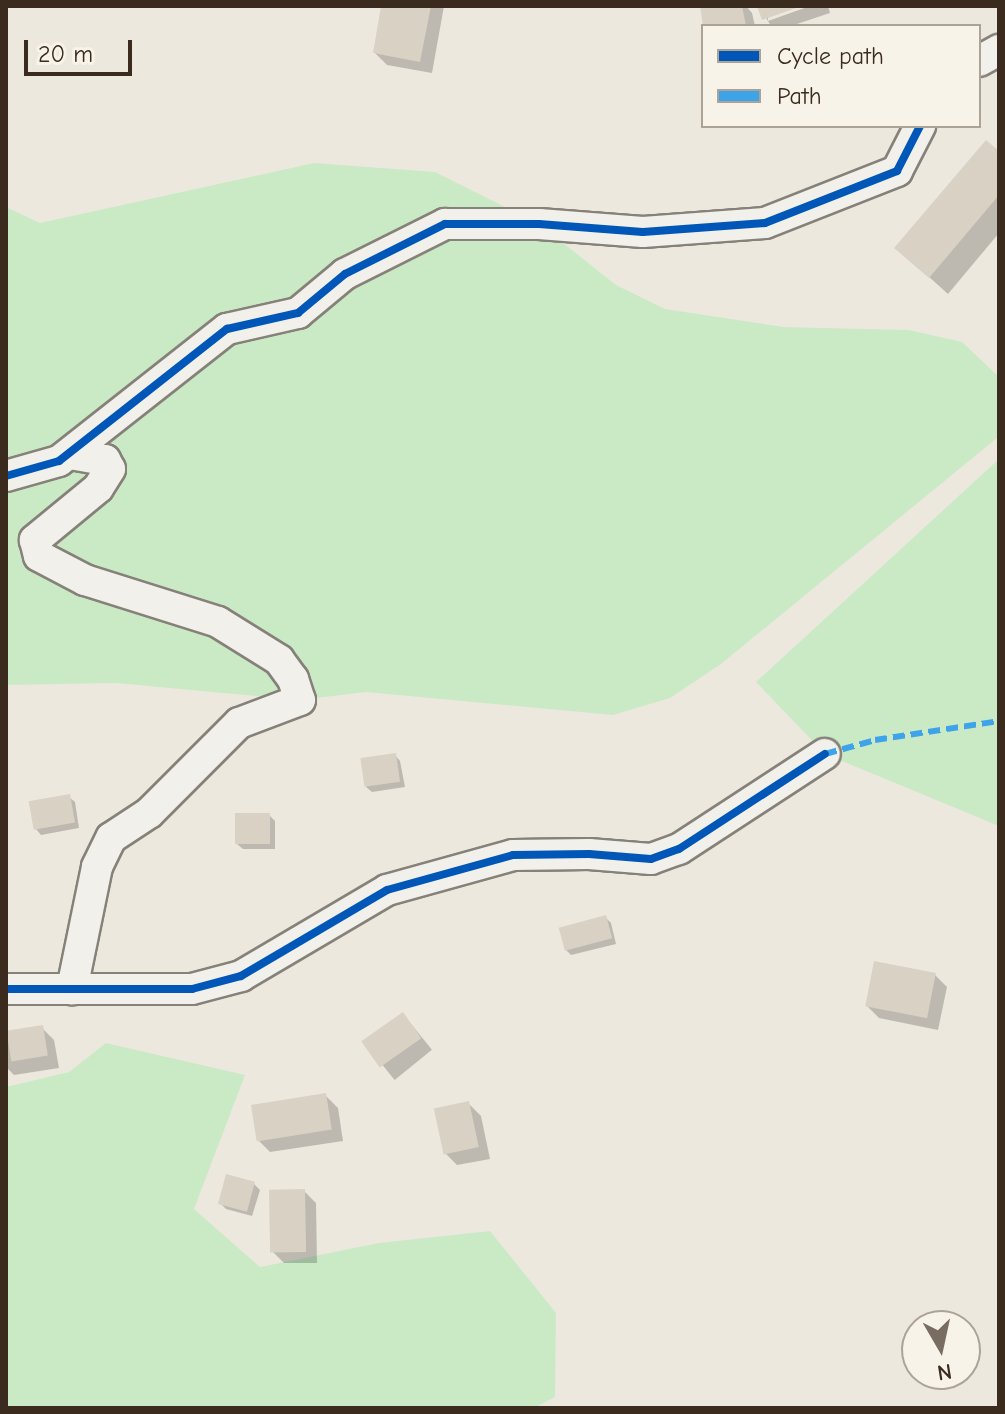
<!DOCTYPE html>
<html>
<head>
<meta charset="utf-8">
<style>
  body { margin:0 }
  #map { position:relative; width:1005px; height:1414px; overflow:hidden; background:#ede8de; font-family:"Comic Neue",sans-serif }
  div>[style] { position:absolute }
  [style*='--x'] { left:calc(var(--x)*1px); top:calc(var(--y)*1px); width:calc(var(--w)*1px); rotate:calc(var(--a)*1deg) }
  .green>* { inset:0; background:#caeac6 }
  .shadow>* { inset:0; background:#0003; transform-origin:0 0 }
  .building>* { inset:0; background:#d9d1c4; transform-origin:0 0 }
  .roads { filter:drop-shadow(2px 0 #868179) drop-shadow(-2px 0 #868179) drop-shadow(0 2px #868179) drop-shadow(0 -2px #868179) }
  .minor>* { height:30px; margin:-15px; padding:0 15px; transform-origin:15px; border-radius:15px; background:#f1f0eb }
  .quiet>* { height:6px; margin-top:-3px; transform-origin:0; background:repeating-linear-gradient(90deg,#3fa3ea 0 12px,transparent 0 18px) }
  .cycleway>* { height:8px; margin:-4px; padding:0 4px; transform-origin:4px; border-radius:4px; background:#0057b8 }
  span { translate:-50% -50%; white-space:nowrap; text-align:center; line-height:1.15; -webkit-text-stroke:7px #f7f3e8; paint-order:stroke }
  .frame { position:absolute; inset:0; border:8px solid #3b2a1e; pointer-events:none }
  .legend { position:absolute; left:701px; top:24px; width:280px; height:104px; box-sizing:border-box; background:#f7f3e8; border:2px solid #aca397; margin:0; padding:10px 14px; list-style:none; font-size:24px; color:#3b2a1e }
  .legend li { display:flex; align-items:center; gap:16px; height:40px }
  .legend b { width:40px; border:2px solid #aca397 }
  .north { position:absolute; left:901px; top:1310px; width:80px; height:80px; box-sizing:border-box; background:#f7f3e8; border:2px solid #aca397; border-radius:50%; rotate:171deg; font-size:22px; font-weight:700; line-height:32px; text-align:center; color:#3b2a1e }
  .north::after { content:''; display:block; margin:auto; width:28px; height:36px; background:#796c61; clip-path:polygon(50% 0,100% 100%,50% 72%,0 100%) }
  .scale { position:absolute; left:24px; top:40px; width:108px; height:36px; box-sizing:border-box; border:4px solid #3b2a1e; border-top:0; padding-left:10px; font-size:24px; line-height:28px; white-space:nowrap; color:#3b2a1e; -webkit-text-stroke:6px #f7f3e8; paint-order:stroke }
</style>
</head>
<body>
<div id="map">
  <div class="green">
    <i style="clip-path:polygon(314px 163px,435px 172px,539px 224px,616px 285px,665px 309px,783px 327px,909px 330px,962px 342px,999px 377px,997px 438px,721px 664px,670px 698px,613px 715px,366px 692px,300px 700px,116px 683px,6px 685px,6px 207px,40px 223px)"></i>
    <i style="clip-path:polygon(999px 459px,999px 826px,825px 754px,756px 682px)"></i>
    <i style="clip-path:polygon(106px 1043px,245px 1075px,194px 1209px,260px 1267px,379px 1243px,490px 1231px,556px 1313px,555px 1397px,534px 1408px,6px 1408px,6px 1087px,69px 1072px)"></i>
  </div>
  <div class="shadow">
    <i style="clip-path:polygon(383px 6px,444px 6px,432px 73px,387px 65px,375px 53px)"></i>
    <i style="clip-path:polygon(702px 6px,662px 6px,746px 6px,752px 13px,755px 26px,705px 26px)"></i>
    <i style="clip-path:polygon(759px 6px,798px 6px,768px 16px,768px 21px,810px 6px,828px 6px,830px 13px,791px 26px,771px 26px)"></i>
    <i style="clip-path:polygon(999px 154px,999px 233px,948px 294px,897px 248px)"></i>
    <i style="clip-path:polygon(395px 755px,400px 761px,405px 787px,372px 792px,366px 787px)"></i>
    <i style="clip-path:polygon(69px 797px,75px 802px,79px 828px,41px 835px,36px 829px)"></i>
    <i style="clip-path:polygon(269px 815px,275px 821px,275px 849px,243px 849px,237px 844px)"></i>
    <i style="clip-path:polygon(605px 917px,611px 923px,616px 944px,571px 955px,565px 949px)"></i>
    <i style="clip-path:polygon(935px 975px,947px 987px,938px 1030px,879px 1018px,867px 1006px)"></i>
    <i style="left:403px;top:1014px;width:46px;height:48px;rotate:51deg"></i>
    <i style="clip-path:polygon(42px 1028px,54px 1040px,59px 1068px,14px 1075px,6px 1067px,6px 1033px)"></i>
    <i style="clip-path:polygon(326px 1096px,338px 1108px,343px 1141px,270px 1152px,258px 1140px)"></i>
    <i style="clip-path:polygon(469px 1104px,481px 1116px,490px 1159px,457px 1165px,445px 1153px)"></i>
    <i style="clip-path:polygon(254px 1184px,260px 1190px,252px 1216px,226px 1209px,220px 1203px)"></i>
    <i style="clip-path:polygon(304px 1191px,316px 1203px,317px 1263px,284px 1263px,272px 1251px)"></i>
  </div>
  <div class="building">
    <i style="clip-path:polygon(381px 6px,431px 6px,420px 62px,373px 53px)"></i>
    <i style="clip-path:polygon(700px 6px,742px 6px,746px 26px,703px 26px)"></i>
    <i style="clip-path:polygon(757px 6px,802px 6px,762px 20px)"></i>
    <i style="clip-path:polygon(986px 140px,999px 151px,999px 195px,929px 278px,894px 248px)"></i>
    <i style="left:396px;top:753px;width:29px;height:36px;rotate:82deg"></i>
    <i style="left:70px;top:794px;width:29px;height:42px;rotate:80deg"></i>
    <i style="left:270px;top:813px;width:31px;height:35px;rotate:90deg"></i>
    <i style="left:606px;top:915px;width:24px;height:49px;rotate:75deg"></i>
    <i style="left:874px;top:961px;width:63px;height:46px;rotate:11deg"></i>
    <i style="left:403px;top:1012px;width:32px;height:51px;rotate:55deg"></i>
    <i style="left:43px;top:1025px;width:31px;height:37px;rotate:81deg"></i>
    <i style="left:326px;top:1093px;width:37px;height:76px;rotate:81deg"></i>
    <i style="left:469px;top:1101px;width:47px;height:36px;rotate:78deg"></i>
    <i style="left:226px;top:1174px;width:30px;height:31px;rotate:15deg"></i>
    <i style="left:305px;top:1189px;width:63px;height:36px;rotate:89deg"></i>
  </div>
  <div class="roads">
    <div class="minor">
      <i style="--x:979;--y:61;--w:23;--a:-29"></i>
      <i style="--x:70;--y:454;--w:36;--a:10"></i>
      <i style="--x:105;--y:460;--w:10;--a:61"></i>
      <i style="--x:110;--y:469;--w:22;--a:122"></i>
      <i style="--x:98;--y:488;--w:82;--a:140.5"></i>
      <i style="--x:35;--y:540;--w:16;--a:76"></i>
      <i style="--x:39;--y:556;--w:52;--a:27.6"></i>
      <i style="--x:85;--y:580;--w:139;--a:17.5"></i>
      <i style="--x:218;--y:622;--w:72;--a:31.9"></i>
      <i style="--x:279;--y:660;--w:24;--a:54"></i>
      <i style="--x:293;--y:679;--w:22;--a:72"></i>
      <i style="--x:300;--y:700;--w:65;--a:159.3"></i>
      <i style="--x:239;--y:723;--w:127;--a:135"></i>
      <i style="--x:149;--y:813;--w:45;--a:146.7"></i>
      <i style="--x:111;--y:838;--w:32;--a:116"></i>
      <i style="--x:97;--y:867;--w:125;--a:101.6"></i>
      <i style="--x:6;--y:476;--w:55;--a:-15.8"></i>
      <i style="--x:59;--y:461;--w:214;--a:-38.2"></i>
      <i style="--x:227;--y:329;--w:73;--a:-12.7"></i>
      <i style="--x:298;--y:313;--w:61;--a:-39.7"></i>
      <i style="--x:345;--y:274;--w:112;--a:-26.6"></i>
      <i style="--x:445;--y:224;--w:94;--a:0"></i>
      <i style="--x:539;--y:224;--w:104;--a:4.4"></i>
      <i style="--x:643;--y:232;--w:122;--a:-4.2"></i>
      <i style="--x:765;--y:223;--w:142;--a:-21.5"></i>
      <i style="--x:897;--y:171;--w:51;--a:-62.9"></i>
      <i style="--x:6;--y:989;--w:186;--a:0"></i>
      <i style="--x:192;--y:989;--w:51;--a:-14.9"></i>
      <i style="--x:241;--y:976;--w:169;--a:-30.5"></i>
      <i style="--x:387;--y:890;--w:131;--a:-15.5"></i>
      <i style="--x:513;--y:855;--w:76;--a:-0.8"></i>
      <i style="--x:589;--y:854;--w:62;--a:4.6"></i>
      <i style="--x:651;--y:859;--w:30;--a:-20"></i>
      <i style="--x:679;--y:849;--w:174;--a:-33.1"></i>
    </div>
  </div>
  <div class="quiet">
    <i style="--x:825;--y:754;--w:52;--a:-15.6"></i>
    <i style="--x:875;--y:740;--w:125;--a:-8.7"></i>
  </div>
  <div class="cycleway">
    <i style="--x:6;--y:476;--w:55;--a:-15.8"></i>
    <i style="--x:59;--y:461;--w:214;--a:-38.2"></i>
    <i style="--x:227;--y:329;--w:73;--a:-12.7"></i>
    <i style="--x:298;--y:313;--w:61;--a:-39.7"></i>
    <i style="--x:345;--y:274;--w:112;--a:-26.6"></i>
    <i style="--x:445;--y:224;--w:94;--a:0"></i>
    <i style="--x:539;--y:224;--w:104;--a:4.4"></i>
    <i style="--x:643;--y:232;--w:122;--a:-4.2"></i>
    <i style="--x:765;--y:223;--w:142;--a:-21.5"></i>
    <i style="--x:897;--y:171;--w:51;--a:-62.9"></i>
    <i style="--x:6;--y:989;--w:186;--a:0"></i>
    <i style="--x:192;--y:989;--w:51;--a:-14.9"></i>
    <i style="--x:241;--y:976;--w:169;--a:-30.5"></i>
    <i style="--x:387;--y:890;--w:131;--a:-15.5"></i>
    <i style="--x:513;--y:855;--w:76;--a:-0.8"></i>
    <i style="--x:589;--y:854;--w:62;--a:4.6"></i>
    <i style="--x:651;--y:859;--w:30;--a:-20"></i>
    <i style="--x:679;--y:849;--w:174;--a:-33.1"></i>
  </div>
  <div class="frame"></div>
  <ul class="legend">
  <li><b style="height:10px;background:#0057b8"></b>Cycle path</li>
  <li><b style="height:10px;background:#3fa3ea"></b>Path</li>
  </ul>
  <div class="north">N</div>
  <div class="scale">20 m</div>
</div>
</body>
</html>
